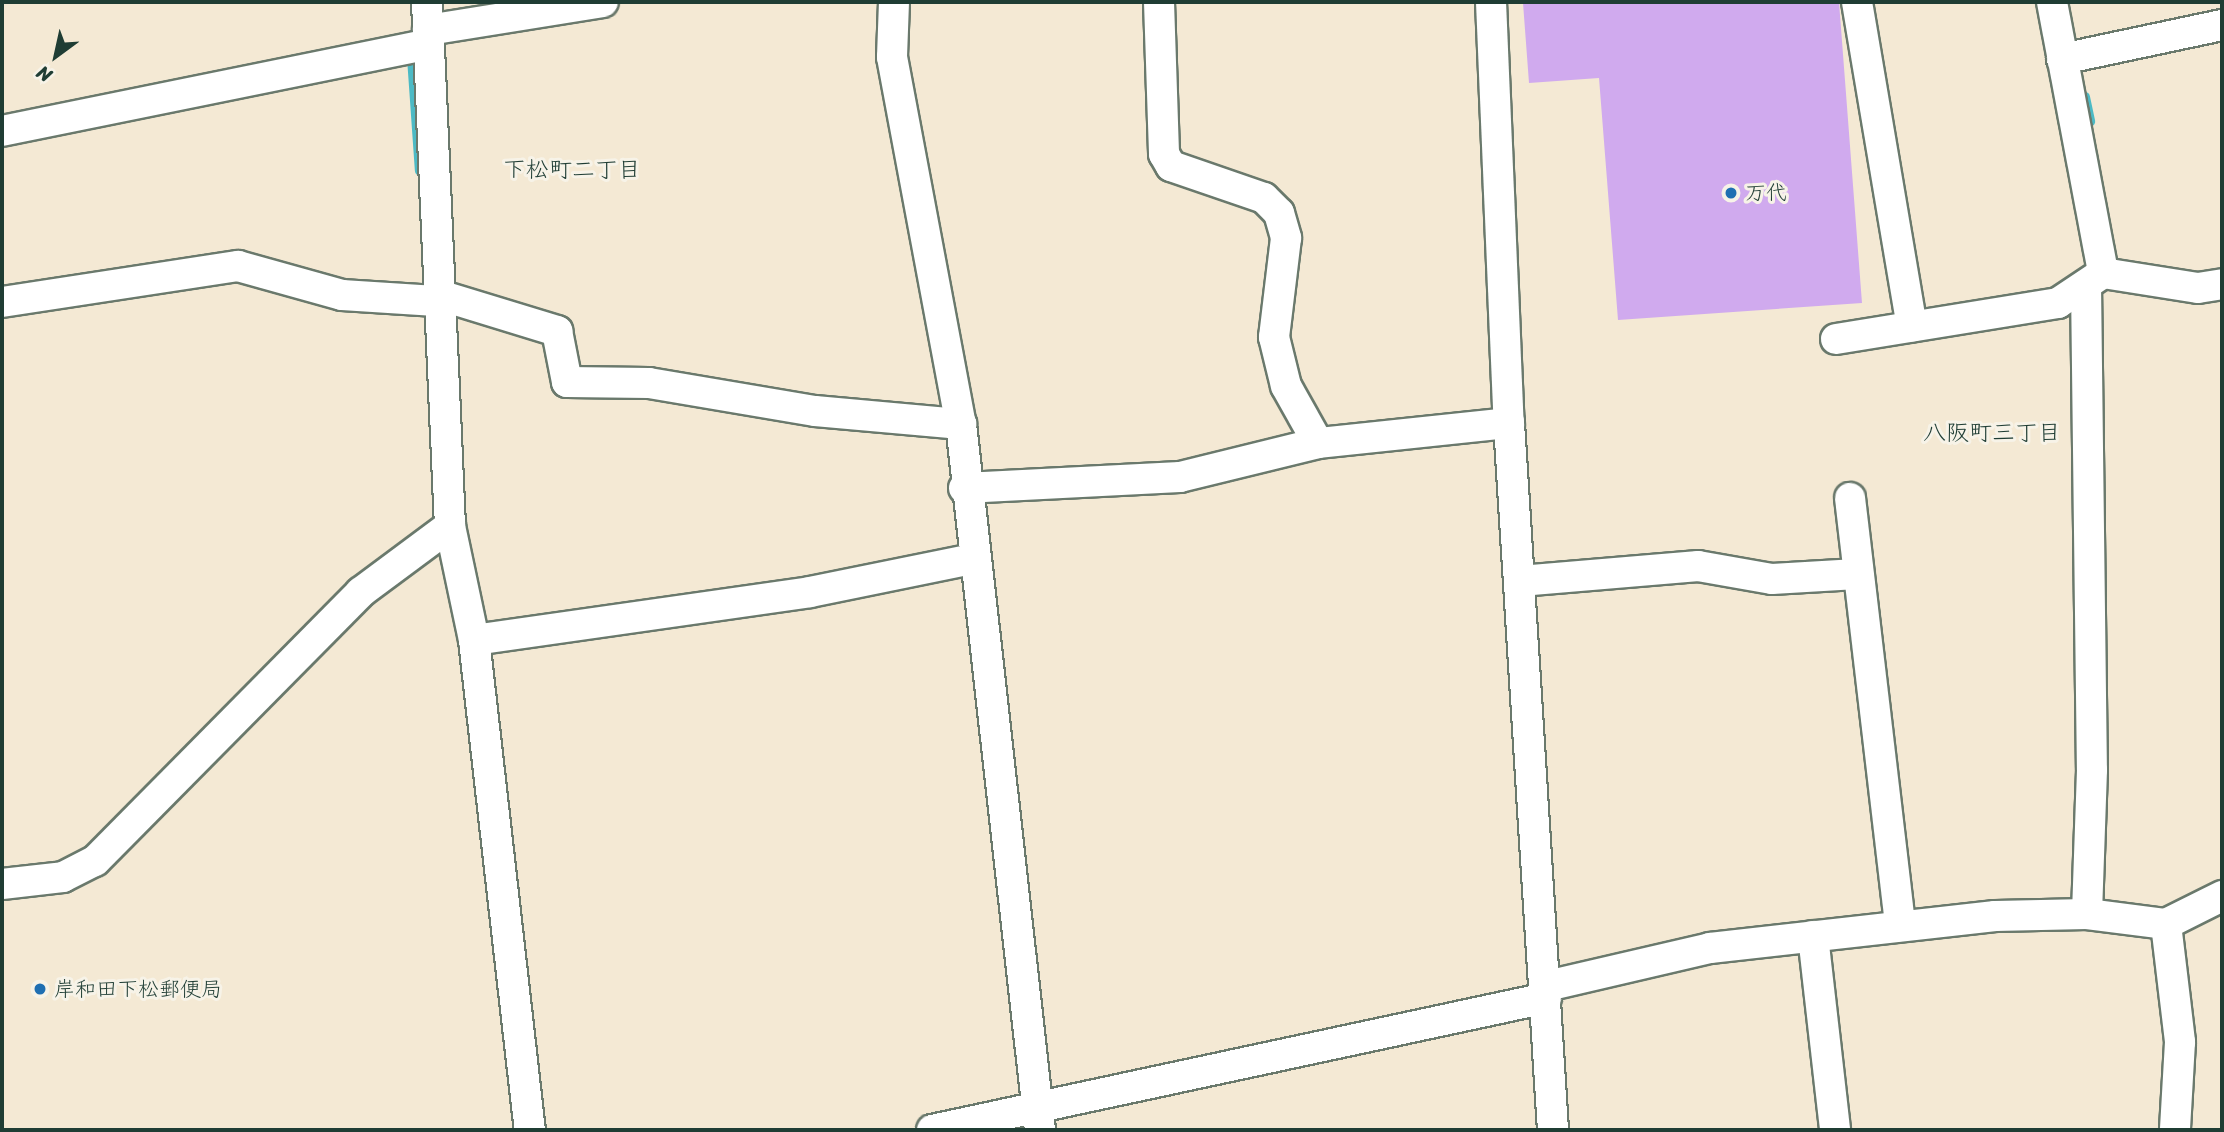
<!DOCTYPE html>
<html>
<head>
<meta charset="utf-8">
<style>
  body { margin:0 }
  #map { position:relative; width:2224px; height:1132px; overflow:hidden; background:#f4e9d4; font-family:Sriracha,"Klee One",sans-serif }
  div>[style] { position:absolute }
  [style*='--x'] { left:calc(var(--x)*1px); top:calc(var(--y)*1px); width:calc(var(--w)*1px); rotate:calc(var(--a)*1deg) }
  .stream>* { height:10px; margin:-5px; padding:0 5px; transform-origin:5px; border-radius:5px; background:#4cbac5 }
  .building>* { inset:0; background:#d0aaee }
  .roads { filter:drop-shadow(2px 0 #6a796c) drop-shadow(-2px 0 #6a796c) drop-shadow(0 2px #6a796c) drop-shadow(0 -2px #6a796c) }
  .street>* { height:30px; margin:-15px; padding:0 15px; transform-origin:15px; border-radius:15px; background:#fff }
  .dots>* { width:19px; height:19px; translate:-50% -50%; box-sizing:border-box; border:4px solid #f7f3e8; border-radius:50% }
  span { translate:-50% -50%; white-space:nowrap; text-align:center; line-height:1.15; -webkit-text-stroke:6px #f7f3e8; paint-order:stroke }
  .poi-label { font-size:21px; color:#1f3d34 }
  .left { translate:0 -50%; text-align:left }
  .neighbourhood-label { font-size:23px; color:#1f3d34 }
  .frame { position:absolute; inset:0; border:4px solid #1f3d34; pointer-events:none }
  .north { position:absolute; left:21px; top:21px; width:70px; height:70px; -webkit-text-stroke:5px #f7f3e8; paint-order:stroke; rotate:213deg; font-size:19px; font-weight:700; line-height:28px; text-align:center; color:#1f3d34 }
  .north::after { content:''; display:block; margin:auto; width:24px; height:32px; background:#1f3d34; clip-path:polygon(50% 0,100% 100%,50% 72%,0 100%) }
</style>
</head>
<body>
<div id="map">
  <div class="stream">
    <i style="--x:412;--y:58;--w:113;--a:86"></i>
    <i style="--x:2085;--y:97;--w:25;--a:78"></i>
  </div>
  <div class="building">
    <i style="clip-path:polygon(1839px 2px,1862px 303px,1618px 320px,1599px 78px,1529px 83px,1523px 3px)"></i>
  </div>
  <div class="roads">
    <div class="street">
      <i style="--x:427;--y:2;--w:525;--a:87.49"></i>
      <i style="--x:450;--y:526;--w:116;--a:78.1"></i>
      <i style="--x:474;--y:640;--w:493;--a:83.5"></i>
      <i style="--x:894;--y:2;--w:55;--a:92.1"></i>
      <i style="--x:892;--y:57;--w:373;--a:79.4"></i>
      <i style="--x:961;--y:424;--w:710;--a:83.62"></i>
      <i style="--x:1159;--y:2;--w:152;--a:88.1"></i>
      <i style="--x:1164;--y:154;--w:14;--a:60"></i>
      <i style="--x:1171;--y:166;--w:98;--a:19"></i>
      <i style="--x:1264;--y:198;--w:21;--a:45"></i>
      <i style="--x:1279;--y:213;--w:26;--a:74"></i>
      <i style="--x:1286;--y:238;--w:100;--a:96.9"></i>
      <i style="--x:1274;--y:337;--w:50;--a:76.2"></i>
      <i style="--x:1286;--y:386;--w:65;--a:60.7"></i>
      <i style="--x:1491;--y:2;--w:421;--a:87.6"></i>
      <i style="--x:1509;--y:423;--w:708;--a:86.44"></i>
      <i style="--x:1857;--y:2;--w:329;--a:80.4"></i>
      <i style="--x:2052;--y:2;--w:276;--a:79.3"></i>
      <i style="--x:2103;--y:273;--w:96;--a:9"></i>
      <i style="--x:2198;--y:288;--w:24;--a:-9"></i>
      <i style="--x:428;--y:30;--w:177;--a:-9.1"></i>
      <i style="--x:2062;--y:59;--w:164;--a:-12"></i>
      <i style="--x:2;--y:131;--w:433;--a:-11.5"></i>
      <i style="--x:2086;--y:285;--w:485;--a:89.3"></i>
      <i style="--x:2092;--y:770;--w:144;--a:92"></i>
      <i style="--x:436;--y:294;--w:127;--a:17"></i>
      <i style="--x:557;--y:331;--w:52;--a:78.9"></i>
      <i style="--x:567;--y:382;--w:82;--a:0.7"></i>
      <i style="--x:649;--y:383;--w:168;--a:9.6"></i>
      <i style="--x:815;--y:411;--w:147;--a:5.1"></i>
      <i style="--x:2;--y:302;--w:239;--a:-8.7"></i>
      <i style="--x:238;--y:266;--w:108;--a:15.6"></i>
      <i style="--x:342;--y:295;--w:94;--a:3.7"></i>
      <i style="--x:1836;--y:339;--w:225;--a:-9.2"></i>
      <i style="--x:2058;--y:303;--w:50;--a:-33.7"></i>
      <i style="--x:964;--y:488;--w:216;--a:-2.9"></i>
      <i style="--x:1180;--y:477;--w:142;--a:-13.8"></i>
      <i style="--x:1318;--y:443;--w:192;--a:-6"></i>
      <i style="--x:1850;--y:498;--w:431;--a:83.3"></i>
      <i style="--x:1520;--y:581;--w:179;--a:-4.8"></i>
      <i style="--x:1698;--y:566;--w:75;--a:10"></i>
      <i style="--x:1772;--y:579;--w:85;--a:-3.4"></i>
      <i style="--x:474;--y:640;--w:339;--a:-8.1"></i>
      <i style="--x:810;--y:592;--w:165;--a:-11.5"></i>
      <i style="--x:2;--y:884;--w:61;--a:-6.5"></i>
      <i style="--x:63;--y:877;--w:36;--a:-27"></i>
      <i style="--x:95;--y:861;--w:378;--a:-45.3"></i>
      <i style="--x:361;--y:592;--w:111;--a:-36.6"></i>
      <i style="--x:2166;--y:924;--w:119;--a:83.2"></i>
      <i style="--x:2180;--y:1042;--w:88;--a:93.3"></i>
      <i style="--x:1813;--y:936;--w:195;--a:83.5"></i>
      <i style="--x:1547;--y:986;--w:167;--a:-13.1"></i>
      <i style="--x:1710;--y:948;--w:287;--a:-6.4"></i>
      <i style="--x:1995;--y:916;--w:92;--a:-1.2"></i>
      <i style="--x:2087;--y:914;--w:80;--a:7.2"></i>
      <i style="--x:2166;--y:924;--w:63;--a:-26.6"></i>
      <i style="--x:932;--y:1130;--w:628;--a:-12.13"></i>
    </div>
  </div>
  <div class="dots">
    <i style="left:1731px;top:193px;background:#1f6fb2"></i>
    <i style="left:40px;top:989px;background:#1f6fb2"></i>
  </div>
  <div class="poi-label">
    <span class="left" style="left:1745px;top:193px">万代</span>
    <span class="left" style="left:54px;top:989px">岸和田下松郵便局</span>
  </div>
  <div class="neighbourhood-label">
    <span style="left:572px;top:170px">下松町二丁目</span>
    <span style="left:1992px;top:433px">八阪町三丁目</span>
  </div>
  <div class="frame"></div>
  <div class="north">N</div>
</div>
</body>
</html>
